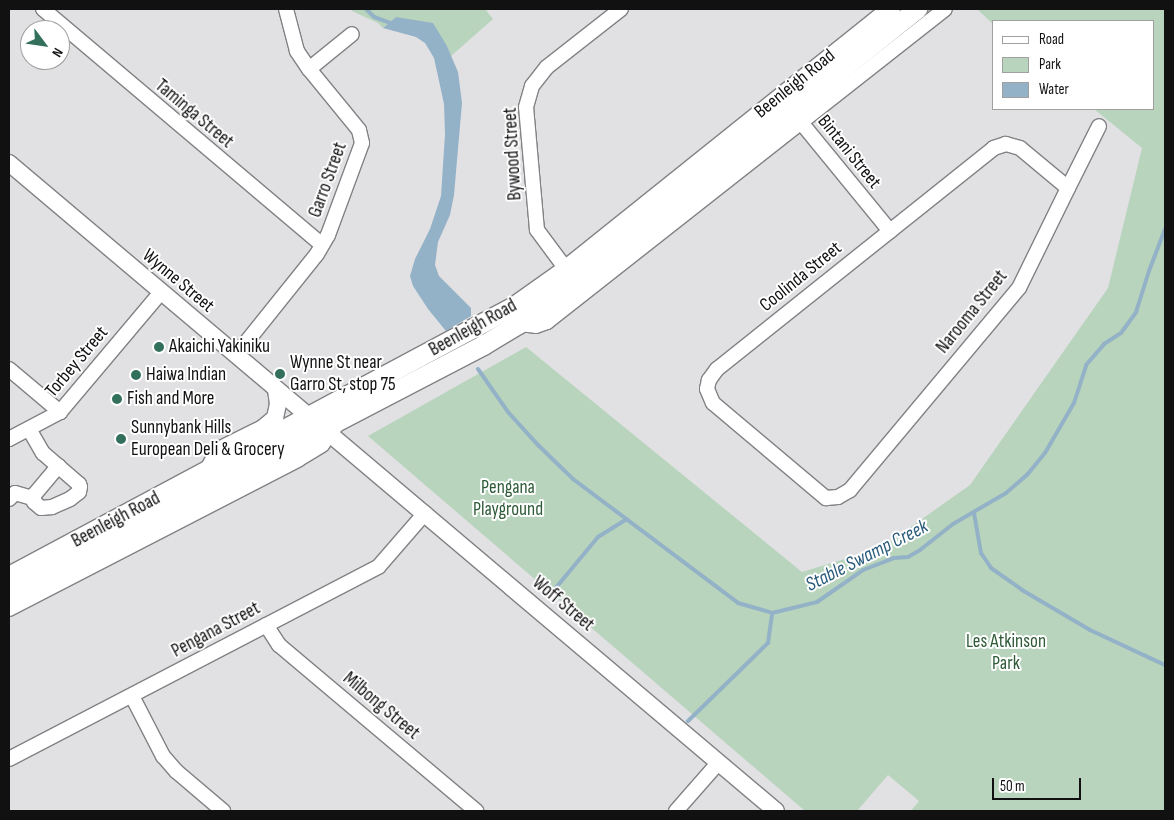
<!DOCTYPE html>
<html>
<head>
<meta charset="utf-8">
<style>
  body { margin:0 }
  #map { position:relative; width:1174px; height:820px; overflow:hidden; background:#e1e1e4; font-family:"Sofia Sans Condensed",sans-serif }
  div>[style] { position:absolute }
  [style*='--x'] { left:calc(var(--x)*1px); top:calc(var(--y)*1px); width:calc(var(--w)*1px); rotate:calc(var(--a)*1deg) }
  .green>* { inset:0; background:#b8d4bc }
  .water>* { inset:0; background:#94b2c7 }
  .stream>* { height:4px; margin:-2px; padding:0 2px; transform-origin:2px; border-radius:2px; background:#94b2c7 }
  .roads { filter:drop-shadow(1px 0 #828285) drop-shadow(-1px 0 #828285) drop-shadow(0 1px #828285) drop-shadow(0 -1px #828285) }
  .minor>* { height:14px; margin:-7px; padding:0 7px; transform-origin:7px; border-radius:7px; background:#fff }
  .tertiary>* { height:16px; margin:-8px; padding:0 8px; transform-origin:8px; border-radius:8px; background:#fff }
  .secondary>* { height:19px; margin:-9.5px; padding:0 9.5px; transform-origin:9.5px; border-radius:9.5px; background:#fff }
  .dots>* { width:14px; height:14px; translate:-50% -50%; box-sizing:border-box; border:2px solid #fff; border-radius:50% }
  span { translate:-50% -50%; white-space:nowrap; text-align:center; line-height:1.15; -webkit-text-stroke:4px #fff; paint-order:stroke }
  .street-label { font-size:19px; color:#111112 }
  .poi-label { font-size:19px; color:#111112 }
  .left { translate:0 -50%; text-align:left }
  .park-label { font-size:19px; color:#2e5a37 }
  .water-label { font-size:20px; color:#2a5b7b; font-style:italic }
  .frame { position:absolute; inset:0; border:10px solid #111112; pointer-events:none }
  .legend { position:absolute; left:992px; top:20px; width:162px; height:90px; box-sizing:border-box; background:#fff; border:1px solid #a0a0a0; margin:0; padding:6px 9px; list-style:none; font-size:15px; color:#111112 }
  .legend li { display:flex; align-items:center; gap:10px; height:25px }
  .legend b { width:25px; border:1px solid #a0a0a0 }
  .north { position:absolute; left:20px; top:20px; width:50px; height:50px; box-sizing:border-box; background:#fff; border:1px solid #a0a0a0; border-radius:50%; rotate:121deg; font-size:14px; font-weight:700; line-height:20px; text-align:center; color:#111112 }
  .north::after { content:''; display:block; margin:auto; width:18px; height:22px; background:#32705b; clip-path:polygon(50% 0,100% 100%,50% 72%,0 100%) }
  .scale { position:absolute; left:992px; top:778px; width:89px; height:22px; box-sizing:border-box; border:2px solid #111112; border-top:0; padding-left:6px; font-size:15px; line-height:18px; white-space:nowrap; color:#111112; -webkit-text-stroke:4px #fff; paint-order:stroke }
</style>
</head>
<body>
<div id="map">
  <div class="green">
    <i style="clip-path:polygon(352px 9px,485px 9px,493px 19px,451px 56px,447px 46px,396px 17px,383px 28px,378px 23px,352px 11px)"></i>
    <i style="clip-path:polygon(977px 9px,1165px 9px,1165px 811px,911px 811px,919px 801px,888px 775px,857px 811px,805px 811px,368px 436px,526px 347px,802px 572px,881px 548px,970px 485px,1108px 288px,1142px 148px,1094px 109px,1153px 109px,1153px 21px,993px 21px,993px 24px)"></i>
  </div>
  <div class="water">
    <i style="clip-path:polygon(396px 17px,433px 23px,447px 46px,458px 72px,462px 103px,454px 195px,450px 215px,438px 242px,435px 265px,439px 276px,471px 308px,471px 316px,446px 331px,428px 309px,413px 286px,410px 276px,415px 259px,430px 229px,441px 196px,445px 134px,444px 104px,434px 58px,425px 43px,416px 37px,383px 28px)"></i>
  </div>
  <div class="stream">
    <i style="--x:366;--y:9;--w:11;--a:45"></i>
    <i style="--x:374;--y:17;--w:20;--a:20"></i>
    <i style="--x:478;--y:369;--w:52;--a:55.1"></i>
    <i style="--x:508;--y:412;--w:45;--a:47.7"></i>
    <i style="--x:538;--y:445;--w:49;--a:44.2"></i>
    <i style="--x:573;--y:479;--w:206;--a:36.9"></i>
    <i style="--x:738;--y:603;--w:35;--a:16"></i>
    <i style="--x:772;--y:613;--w:46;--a:-13.7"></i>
    <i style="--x:817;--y:602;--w:56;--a:-34.8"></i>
    <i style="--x:863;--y:570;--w:33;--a:-21"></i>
    <i style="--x:894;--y:558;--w:14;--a:-4"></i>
    <i style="--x:908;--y:557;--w:14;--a:-30"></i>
    <i style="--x:920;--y:550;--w:42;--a:-38.2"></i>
    <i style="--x:953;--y:524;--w:61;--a:-30.3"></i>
    <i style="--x:1006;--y:493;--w:28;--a:-41"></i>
    <i style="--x:1027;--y:475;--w:28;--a:-51"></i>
    <i style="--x:1045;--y:453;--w:58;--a:-59.9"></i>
    <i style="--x:1074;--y:403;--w:40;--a:-72"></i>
    <i style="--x:1086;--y:365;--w:28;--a:-49"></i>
    <i style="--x:1104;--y:344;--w:20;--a:-33"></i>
    <i style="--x:1121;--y:333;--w:26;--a:-54"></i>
    <i style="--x:1136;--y:312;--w:43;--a:-72.4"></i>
    <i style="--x:1149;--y:271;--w:45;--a:-69.1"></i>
    <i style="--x:974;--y:513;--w:41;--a:80.1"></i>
    <i style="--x:981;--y:553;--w:18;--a:56"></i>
    <i style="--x:991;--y:568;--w:38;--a:35"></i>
    <i style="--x:1022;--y:590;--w:79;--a:30.5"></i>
    <i style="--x:1090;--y:630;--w:83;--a:25"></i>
    <i style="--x:549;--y:596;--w:77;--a:-50.3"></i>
    <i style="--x:598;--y:537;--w:34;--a:-32"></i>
    <i style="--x:688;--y:721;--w:112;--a:-44.3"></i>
    <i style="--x:768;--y:643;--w:30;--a:-82"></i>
  </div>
  <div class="roads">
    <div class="minor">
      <i style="--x:43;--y:9;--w:365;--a:40.2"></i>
      <i style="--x:309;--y:69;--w:55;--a:-39.1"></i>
      <i style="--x:795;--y:115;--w:150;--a:50.7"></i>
      <i style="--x:1068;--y:188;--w:62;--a:-140.2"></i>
      <i style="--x:1020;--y:148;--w:15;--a:-164"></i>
      <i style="--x:1006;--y:144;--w:13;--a:162"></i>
      <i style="--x:994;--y:148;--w:354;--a:141.4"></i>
      <i style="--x:717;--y:369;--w:14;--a:126"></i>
      <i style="--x:709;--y:380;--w:9;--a:103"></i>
      <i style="--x:707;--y:389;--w:15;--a:67"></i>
      <i style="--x:713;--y:403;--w:148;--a:40.1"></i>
      <i style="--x:826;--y:498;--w:12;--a:-5"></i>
      <i style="--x:838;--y:497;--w:14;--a:-30"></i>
      <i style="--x:850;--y:490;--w:263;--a:-50.1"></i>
      <i style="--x:1019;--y:288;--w:111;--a:-63.9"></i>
      <i style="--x:1068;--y:188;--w:69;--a:-63.4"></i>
      <i style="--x:566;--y:269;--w:49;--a:-126.6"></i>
      <i style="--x:537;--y:230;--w:123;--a:-95.1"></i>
      <i style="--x:526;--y:107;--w:22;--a:-74"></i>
      <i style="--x:532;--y:86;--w:24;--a:-52"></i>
      <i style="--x:547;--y:67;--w:94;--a:-38.1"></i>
      <i style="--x:518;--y:324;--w:18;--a:6"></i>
      <i style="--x:536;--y:326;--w:12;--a:-20"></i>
      <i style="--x:547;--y:322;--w:506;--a:-38.18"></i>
      <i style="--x:236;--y:355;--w:129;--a:-51.3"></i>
      <i style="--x:317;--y:254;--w:22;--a:-60"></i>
      <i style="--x:328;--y:235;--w:98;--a:-69.7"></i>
      <i style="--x:362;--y:143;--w:13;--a:-103"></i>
      <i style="--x:359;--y:130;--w:79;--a:-129.3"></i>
      <i style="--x:309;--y:69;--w:22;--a:-124"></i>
      <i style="--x:297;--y:51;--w:43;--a:-104.7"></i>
      <i style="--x:9;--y:369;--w:67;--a:40.1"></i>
      <i style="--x:29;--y:429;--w:28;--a:60"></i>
      <i style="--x:43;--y:453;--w:20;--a:41"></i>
      <i style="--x:58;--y:466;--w:28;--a:41"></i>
      <i style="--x:79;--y:484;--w:3;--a:72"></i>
      <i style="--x:80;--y:487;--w:5;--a:101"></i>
      <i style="--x:79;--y:492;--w:11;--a:142"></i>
      <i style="--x:70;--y:499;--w:20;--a:156"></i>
      <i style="--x:52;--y:507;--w:11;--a:175"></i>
      <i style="--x:41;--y:508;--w:9;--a:-139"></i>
      <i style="--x:34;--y:502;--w:7;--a:-90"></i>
      <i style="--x:34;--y:495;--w:38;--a:-50"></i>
      <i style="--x:9;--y:439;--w:58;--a:-27.9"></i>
      <i style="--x:60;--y:412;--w:157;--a:-49.9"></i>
      <i style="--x:9;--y:499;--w:8;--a:-45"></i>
      <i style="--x:15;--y:493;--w:18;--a:16"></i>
      <i style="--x:9;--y:609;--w:326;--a:-27.3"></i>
      <i style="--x:299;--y:459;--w:27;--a:-31"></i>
      <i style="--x:322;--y:445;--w:24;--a:-54"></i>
      <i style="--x:266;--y:625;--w:24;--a:57"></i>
      <i style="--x:279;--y:645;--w:258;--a:40.1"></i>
      <i style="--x:132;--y:696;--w:68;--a:62.7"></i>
      <i style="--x:163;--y:756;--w:20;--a:49"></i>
      <i style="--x:176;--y:771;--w:62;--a:40.4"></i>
      <i style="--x:9;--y:759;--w:417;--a:-27.5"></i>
      <i style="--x:379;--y:566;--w:70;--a:-49"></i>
      <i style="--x:676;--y:811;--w:65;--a:-48.7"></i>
    </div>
    <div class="tertiary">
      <i style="--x:9;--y:163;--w:1004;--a:40.19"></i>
      <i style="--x:207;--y:471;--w:24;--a:-60"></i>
      <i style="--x:219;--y:450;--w:49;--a:-26.6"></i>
      <i style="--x:263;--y:428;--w:16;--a:-40"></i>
      <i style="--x:275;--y:418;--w:14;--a:-78"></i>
      <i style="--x:278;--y:404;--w:14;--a:-98"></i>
    </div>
    <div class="secondary">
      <i style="--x:9;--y:576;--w:573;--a:-28.13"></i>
      <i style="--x:514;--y:306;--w:64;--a:-35.4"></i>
      <i style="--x:566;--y:269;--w:415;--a:-38.7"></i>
      <i style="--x:9;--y:592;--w:534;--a:-27.52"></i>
      <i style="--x:483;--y:345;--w:41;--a:-31"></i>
      <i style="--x:518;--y:324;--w:59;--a:-35.3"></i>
      <i style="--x:566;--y:290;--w:450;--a:-38.7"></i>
    </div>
  </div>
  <div class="dots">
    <i style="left:159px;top:347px;background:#32705b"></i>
    <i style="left:280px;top:374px;background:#32705b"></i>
    <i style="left:136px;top:375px;background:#32705b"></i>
    <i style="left:117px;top:399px;background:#32705b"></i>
    <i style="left:121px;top:439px;background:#32705b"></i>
  </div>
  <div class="street-label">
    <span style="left:795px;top:84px;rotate:-39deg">Beenleigh Road</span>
    <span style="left:194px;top:114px;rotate:40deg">Taminga Street</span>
    <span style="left:849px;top:152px;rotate:51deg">Bintani Street</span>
    <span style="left:513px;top:154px;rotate:-93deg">Bywood Street</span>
    <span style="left:328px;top:180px;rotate:-70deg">Garro Street</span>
    <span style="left:801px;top:277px;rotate:-39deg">Coolinda Street</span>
    <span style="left:178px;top:281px;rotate:40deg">Wynne Street</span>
    <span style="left:972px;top:312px;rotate:-51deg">Narooma Street</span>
    <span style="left:473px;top:328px;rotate:-29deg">Beenleigh Road</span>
    <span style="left:77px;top:362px;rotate:-50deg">Torbey Street</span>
    <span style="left:116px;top:520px;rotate:-28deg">Beenleigh Road</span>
    <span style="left:563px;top:604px;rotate:40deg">Woff Street</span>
    <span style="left:216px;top:630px;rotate:-28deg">Pengana Street</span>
    <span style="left:381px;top:706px;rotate:40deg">Milbong Street</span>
  </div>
  <div class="poi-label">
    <span class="left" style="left:169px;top:347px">Akaichi Yakiniku</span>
    <span class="left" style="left:290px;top:374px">Wynne St near<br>Garro St, stop 75</span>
    <span class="left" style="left:146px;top:375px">Haiwa Indian</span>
    <span class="left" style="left:127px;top:399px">Fish and More</span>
    <span class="left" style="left:131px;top:439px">Sunnybank Hills<br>European Deli &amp; Grocery</span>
  </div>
  <div class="park-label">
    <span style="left:508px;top:499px">Pengana<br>Playground</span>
    <span style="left:1006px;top:653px">Les Atkinson<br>Park</span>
  </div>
  <div class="water-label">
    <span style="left:867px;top:556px;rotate:-27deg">Stable Swamp Creek</span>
  </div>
  <div class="frame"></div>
  <ul class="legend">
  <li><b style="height:6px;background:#fff"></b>Road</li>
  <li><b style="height:14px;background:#b8d4bc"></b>Park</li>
  <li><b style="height:14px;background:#94b2c7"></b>Water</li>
  </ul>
  <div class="north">N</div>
  <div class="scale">50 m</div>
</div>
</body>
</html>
